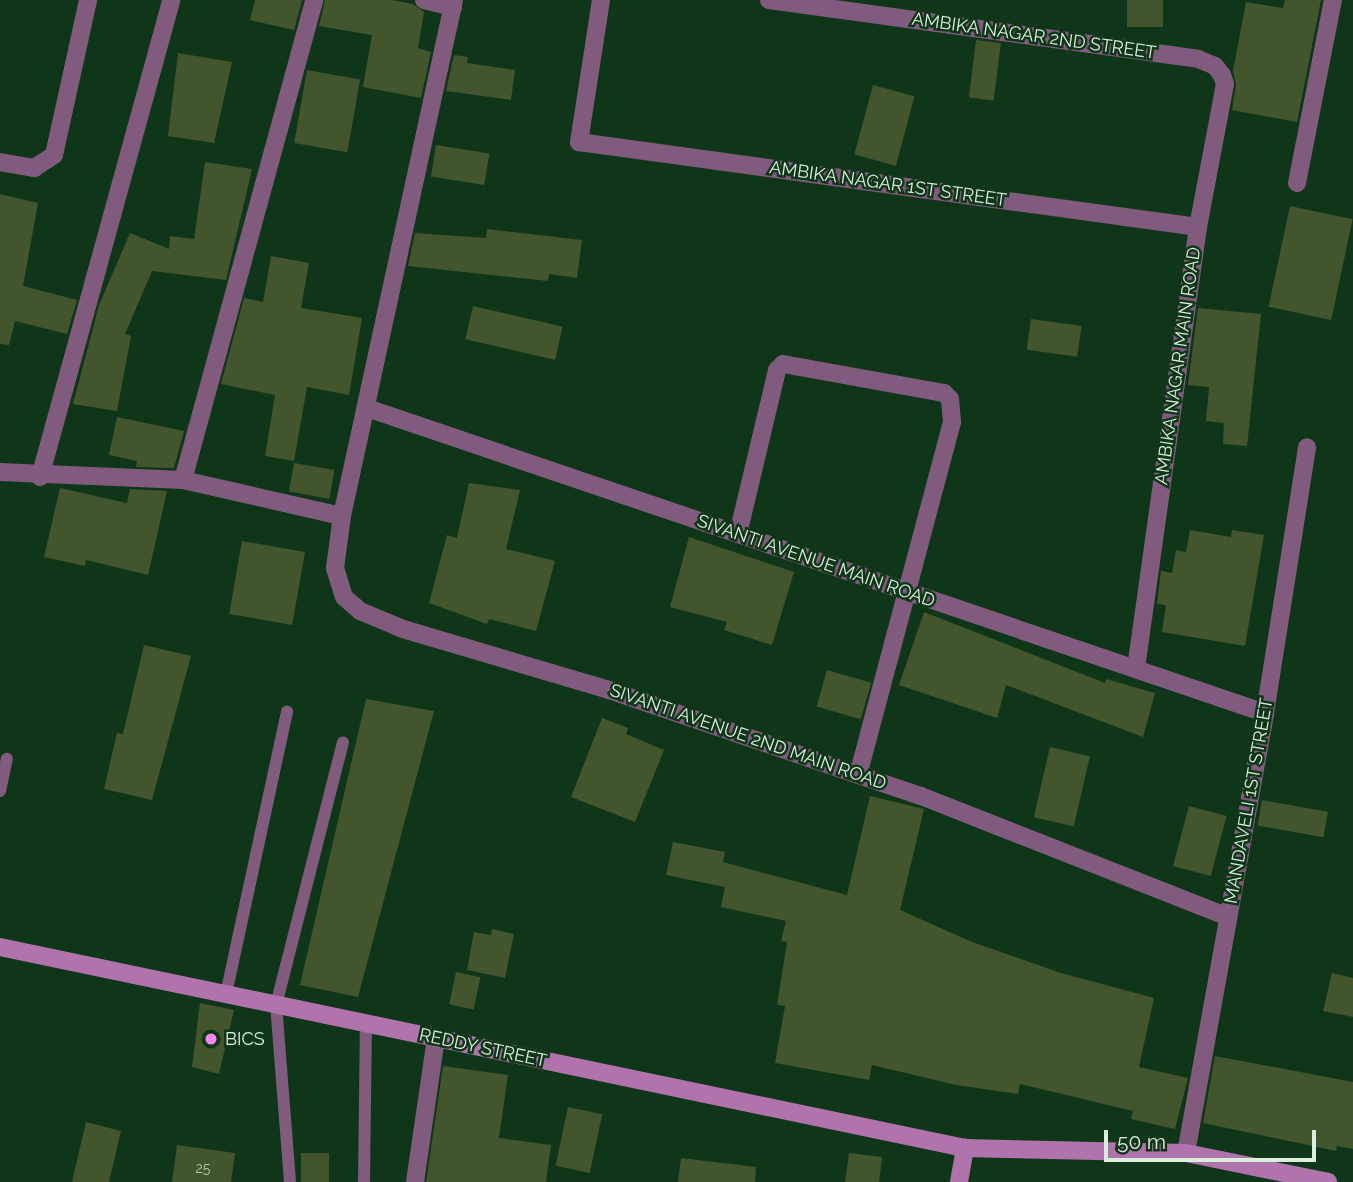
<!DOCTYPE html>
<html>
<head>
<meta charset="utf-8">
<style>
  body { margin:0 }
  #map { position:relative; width:1353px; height:1182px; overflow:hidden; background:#10361a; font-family:Raleway,sans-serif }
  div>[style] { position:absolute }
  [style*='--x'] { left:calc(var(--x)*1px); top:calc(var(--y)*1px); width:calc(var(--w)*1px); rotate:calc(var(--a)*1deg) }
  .building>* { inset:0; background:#42552d; transform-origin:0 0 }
  .lane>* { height:12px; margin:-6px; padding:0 6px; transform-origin:6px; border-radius:6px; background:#815b7e }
  .street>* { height:18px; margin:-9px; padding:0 9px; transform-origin:9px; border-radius:9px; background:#815b7e }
  .secondary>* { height:18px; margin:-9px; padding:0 9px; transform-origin:9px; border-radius:9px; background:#b073ac }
  .dots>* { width:19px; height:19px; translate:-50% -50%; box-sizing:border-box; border:4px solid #10361a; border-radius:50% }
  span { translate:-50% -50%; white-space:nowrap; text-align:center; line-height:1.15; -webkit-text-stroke:5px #10361a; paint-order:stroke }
  .number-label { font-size:14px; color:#b3c8b0 }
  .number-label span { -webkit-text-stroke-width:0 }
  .street-label { font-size:18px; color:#d9eedc }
  .poi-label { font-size:18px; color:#d9eedc }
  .left { translate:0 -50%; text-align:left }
  .scale { position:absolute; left:1104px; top:1130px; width:212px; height:32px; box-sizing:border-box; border:4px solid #d9eedc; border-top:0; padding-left:9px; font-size:21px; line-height:24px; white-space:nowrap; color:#d9eedc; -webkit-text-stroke:5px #10361a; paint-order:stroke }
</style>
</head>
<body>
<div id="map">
  <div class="building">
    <i style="clip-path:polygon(255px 0,302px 0,294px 30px,250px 20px)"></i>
    <i style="clip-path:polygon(325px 0,391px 0,413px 4px,424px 12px,418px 48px,431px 52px,421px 98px,363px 87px,372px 35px,319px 26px)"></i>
    <i style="left:1127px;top:0;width:36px;height:27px"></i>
    <i style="clip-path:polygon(1285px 0,1321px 0,1297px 122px,1232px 110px,1236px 85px,1233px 71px,1246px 2px,1283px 8px)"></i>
    <i style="left:976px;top:40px;width:25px;height:58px;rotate:7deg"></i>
    <i style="clip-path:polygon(178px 53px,232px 62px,214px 143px,168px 136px)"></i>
    <i style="clip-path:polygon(454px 55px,468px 57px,467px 63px,515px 70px,511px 100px,446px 91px)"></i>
    <i style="left:307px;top:70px;width:54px;height:74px;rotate:10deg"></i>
    <i style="left:873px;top:85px;width:43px;height:72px;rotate:15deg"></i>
    <i style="left:436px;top:145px;width:54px;height:32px;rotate:9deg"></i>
    <i style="clip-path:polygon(205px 162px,252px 169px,226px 280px,152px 271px,125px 334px,131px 336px,117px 411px,73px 404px,99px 305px,130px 233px,169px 249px,170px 236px,194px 239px)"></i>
    <i style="clip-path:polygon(0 194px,38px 203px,23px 286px,77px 300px,67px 334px,15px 321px,9px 345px,0 344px)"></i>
    <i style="left:1290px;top:206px;width:64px;height:103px;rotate:12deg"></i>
    <i style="clip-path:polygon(487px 229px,582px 240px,577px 278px,549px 274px,548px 281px,408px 266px,415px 233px,486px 238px)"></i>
    <i style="clip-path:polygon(271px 256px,309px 263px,301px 308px,362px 318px,349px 395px,307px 387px,294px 461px,265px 456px,275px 395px,221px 384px,244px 298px,263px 302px)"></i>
    <i style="left:473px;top:306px;width:92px;height:34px;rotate:13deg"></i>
    <i style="clip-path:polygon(1198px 308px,1261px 314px,1247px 446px,1223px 444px,1224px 423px,1206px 421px,1209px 387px,1188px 385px)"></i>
    <i style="left:1031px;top:319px;width:51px;height:31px;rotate:8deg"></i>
    <i style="clip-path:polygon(117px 417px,184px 431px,174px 468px,136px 467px,137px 461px,109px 455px)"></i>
    <i style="left:294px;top:463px;width:41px;height:29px;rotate:10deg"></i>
    <i style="clip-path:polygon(469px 483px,520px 490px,506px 549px,555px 561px,536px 631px,489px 619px,487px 624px,429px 603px,447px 535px,457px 538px)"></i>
    <i style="clip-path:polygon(60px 488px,127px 503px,130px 489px,167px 491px,148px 575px,86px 560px,85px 566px,44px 557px)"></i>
    <i style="clip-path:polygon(1190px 530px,1231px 537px,1232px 530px,1264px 535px,1245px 646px,1162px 632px,1166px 605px,1157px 604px,1161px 571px,1172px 573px,1176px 550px,1186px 552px)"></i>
    <i style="clip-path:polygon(689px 537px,794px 572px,772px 645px,724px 630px,727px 622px,670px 607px)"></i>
    <i style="left:242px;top:541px;width:64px;height:74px;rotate:10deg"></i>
    <i style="clip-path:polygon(924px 612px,1105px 683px,1106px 679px,1155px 693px,1143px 737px,1006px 685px,997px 718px,899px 685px)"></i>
    <i style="clip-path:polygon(144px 645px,191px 656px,152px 800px,104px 789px,117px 733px,123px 734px)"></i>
    <i style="left:827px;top:670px;width:46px;height:38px;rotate:16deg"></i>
    <i style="clip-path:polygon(366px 699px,434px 711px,358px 997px,300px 985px)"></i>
    <i style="clip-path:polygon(602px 718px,628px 728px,626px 734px,664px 750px,635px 822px,571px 797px)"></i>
    <i style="left:1050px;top:747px;width:41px;height:72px;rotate:13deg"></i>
    <i style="clip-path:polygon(870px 796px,924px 809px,900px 910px,972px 942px,1061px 973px,1154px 998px,1139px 1067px,1188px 1078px,1175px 1129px,1131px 1119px,1133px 1111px,1020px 1084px,1018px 1094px,956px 1085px,872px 1065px,869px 1080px,775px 1063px,785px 1006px,777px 1005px,787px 942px,781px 941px,786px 921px,721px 907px,725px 887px,666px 875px,673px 842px,725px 852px,723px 862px,847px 895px)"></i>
    <i style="left:1262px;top:800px;width:67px;height:26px;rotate:10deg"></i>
    <i style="left:1189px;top:806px;width:39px;height:62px;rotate:15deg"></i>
    <i style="clip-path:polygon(492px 929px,514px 934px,505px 978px,467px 970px,474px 932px,491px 935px)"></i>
    <i style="left:456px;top:972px;width:25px;height:33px;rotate:12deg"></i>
    <i style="clip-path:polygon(1332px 973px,1353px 978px,1353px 1017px,1323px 1011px)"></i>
    <i style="clip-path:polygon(200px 1003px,234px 1010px,219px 1074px,192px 1067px)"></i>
    <i style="clip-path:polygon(1215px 1056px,1353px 1082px,1353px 1149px,1337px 1146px,1336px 1151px,1203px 1123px)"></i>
    <i style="clip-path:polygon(443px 1066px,508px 1075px,499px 1138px,551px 1145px,546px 1182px,426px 1182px)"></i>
    <i style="left:568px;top:1107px;width:35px;height:60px;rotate:12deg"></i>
    <i style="clip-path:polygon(86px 1122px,121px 1131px,109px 1182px,72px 1182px)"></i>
    <i style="clip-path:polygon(177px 1145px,235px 1153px,231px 1182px,172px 1182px)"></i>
    <i style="left:301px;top:1153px;width:28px;height:29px"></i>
    <i style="clip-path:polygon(849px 1153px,882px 1157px,879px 1182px,845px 1182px)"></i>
    <i style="clip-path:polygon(681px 1158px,756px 1167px,755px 1182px,678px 1182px)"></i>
  </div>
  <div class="lane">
    <i style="--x:0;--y:791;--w:33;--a:-78"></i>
    <i style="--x:226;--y:994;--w:289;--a:-77.8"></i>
    <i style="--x:290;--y:1182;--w:178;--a:-94.5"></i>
    <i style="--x:276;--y:1005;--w:271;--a:-75.7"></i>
    <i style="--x:364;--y:1182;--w:158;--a:-89.3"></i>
  </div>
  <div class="street">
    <i style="--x:424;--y:0;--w:30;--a:14"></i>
    <i style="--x:454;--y:0;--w:528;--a:102.25"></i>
    <i style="--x:342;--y:516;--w:52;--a:97.7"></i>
    <i style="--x:335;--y:568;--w:30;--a:73"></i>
    <i style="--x:344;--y:597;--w:21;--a:41"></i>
    <i style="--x:360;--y:611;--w:47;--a:22.7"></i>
    <i style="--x:403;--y:629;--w:212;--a:16.5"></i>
    <i style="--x:606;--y:689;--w:333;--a:18.8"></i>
    <i style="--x:921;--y:796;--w:330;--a:21.5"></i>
    <i style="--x:601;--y:0;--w:144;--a:98.8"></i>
    <i style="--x:579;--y:142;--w:625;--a:7.82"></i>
    <i style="--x:769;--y:0;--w:433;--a:7.8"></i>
    <i style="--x:1198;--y:59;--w:18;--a:22"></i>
    <i style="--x:1215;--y:66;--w:11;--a:52"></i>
    <i style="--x:1222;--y:75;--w:9;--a:72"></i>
    <i style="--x:1225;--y:84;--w:146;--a:100.7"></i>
    <i style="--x:1198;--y:227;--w:446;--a:98"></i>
    <i style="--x:0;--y:162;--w:35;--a:10"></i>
    <i style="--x:34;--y:168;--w:24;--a:-33"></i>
    <i style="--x:54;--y:155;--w:159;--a:-77.6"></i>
    <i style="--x:1297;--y:183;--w:187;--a:-78.9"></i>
    <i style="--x:367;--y:408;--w:948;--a:18.76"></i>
    <i style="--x:0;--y:472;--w:183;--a:2.5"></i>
    <i style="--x:183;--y:480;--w:163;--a:12.8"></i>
    <i style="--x:40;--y:477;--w:495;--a:-74.6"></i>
    <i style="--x:183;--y:480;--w:498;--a:-74.7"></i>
    <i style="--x:738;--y:534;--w:169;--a:-76.6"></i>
    <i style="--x:777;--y:370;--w:8;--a:-45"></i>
    <i style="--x:783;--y:364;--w:164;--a:10.2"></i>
    <i style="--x:944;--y:393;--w:8;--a:45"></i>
    <i style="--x:950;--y:399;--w:23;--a:85"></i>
    <i style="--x:952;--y:422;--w:365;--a:104.9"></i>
    <i style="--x:1186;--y:1153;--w:447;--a:-79.8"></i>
    <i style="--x:1265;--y:713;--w:269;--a:-81"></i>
    <i style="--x:415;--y:1182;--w:146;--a:-81.7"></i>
  </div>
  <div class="secondary">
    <i style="--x:0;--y:947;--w:986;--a:11.77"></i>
    <i style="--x:965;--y:1148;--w:221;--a:1.3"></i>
    <i style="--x:1186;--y:1153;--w:145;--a:11.5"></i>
    <i style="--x:959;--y:1182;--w:35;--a:-80"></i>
  </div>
  <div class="dots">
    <i style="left:211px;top:1039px;background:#f589ef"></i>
  </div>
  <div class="number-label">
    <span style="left:203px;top:1168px">25</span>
  </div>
  <div class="street-label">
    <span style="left:1034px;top:36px;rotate:8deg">AMBIKA NAGAR 2ND STREET</span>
    <span style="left:888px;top:184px;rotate:8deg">AMBIKA NAGAR 1ST STREET</span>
    <span style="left:1178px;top:366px;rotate:-82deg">AMBIKA NAGAR MAIN ROAD</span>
    <span style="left:816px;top:561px;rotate:19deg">SIVANTI AVENUE MAIN ROAD</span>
    <span style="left:748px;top:737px;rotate:19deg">SIVANTI AVENUE 2ND MAIN ROAD</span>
    <span style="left:1249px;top:801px;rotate:-80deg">MANDAVELI 1ST STREET</span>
    <span style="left:483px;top:1048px;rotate:12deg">REDDY STREET</span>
  </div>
  <div class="poi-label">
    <span class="left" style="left:225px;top:1039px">BICS</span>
  </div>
  <div class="scale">50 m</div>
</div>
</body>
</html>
